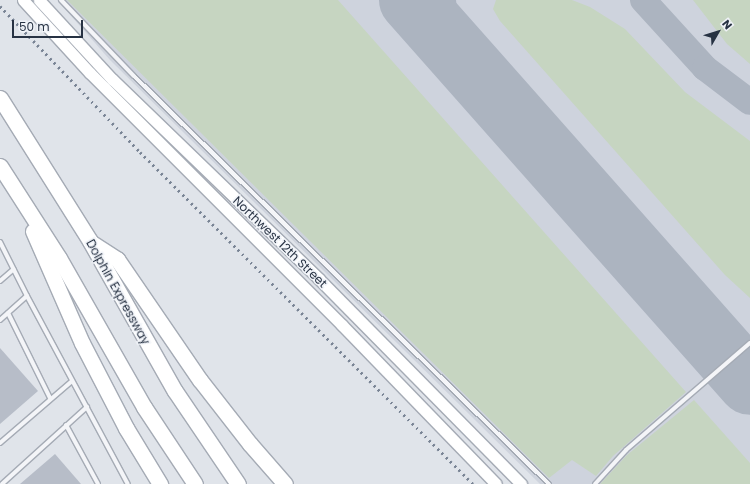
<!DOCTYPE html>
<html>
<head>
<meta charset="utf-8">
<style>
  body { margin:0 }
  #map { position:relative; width:750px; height:484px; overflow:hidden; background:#e0e4ea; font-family:Poppins,sans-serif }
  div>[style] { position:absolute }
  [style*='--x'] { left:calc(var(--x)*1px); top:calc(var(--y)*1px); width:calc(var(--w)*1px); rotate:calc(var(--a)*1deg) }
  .built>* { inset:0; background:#ced3dd }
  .green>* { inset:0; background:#c6d5c1 }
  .taxiway>* { height:26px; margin:-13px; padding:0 13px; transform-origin:13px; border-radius:13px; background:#acb4c0 }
  .runway>* { height:64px; margin:-32px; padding:0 32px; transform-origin:32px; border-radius:32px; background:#acb4c0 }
  .building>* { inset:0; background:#b7bdc8 }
  .roads { filter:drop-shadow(1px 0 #a5abb5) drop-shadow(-1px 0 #a5abb5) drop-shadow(0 1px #a5abb5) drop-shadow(0 -1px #a5abb5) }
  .lane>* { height:4px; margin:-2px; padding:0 2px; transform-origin:2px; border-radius:2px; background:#f4f5f8 }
  .secondary>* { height:11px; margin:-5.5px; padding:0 5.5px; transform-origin:5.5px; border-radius:5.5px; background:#fff }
  .highway>* { height:15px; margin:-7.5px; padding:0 7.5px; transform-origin:7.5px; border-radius:7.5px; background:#fff }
  .rail>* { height:3px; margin-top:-1.5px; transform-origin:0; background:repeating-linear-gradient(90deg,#798495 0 2px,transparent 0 6px) }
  span { translate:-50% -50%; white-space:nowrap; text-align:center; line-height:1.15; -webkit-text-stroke:3px #f0f3f8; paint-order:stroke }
  .street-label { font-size:12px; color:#273243 }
  .north { position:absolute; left:698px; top:12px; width:40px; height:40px; -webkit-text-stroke:3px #f0f3f8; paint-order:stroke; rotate:51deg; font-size:11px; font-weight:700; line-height:16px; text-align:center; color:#273243 }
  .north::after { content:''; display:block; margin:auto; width:14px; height:18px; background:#273243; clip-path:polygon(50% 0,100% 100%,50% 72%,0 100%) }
  .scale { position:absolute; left:12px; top:20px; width:71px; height:18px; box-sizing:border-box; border:2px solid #273243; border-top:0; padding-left:5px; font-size:12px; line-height:14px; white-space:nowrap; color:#273243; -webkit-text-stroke:3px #f0f3f8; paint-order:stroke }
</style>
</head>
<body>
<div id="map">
  <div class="built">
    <i style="clip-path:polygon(57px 0,750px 0,750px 484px,540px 484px,110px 60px)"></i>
  </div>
  <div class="green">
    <i style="clip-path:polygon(67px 0,338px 0,686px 392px,613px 456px,596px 476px,572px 460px,549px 478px)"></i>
    <i style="clip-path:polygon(496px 0,572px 0,590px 7px,625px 29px,685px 92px,750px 141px,750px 298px,725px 275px,500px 21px,493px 9px)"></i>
    <i style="clip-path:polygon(693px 0,750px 0,750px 64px,727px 44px)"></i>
    <i style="clip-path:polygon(694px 400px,750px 463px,750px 484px,600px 484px,627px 455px)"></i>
  </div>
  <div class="taxiway">
    <i style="--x:443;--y:0;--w:25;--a:85"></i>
    <i style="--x:445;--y:25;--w:33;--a:65"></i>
    <i style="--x:643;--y:0;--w:92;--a:47.6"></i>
    <i style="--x:705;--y:68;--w:56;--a:37.1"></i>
    <i style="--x:612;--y:226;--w:196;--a:45.2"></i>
  </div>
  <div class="runway">
    <i style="--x:411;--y:0;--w:511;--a:48.49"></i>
  </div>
  <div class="building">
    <i style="clip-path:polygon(0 348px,38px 391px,0 424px)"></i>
    <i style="clip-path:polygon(55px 454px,81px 484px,20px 484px)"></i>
  </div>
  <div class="roads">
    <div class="lane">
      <i style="--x:61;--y:0;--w:105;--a:46.2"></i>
      <i style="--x:134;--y:76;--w:582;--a:44.51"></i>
      <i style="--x:0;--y:242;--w:60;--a:63.4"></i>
      <i style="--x:0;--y:281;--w:18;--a:-41"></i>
      <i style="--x:8;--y:313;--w:95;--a:63.7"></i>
      <i style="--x:0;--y:320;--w:36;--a:-42"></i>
      <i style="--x:27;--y:296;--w:213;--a:61.8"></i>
      <i style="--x:66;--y:425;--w:67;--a:61.5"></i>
      <i style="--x:0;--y:443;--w:95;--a:-40.7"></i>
      <i style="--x:2;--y:484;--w:115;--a:-42.2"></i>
      <i style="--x:595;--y:484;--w:46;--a:-47.6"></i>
      <i style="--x:626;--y:450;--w:164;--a:-40.8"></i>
    </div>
    <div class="secondary">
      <i style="--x:23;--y:0;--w:99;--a:47.5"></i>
      <i style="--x:90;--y:73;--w:356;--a:45"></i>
      <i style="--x:342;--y:325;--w:221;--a:45.9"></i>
      <i style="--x:39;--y:0;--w:108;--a:47.3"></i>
      <i style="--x:112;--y:79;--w:288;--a:44"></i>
      <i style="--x:319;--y:279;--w:288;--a:45.4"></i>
    </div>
    <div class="highway">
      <i style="--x:0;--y:98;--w:169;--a:57.8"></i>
      <i style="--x:90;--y:241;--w:172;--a:60.5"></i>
      <i style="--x:175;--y:391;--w:112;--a:55.9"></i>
      <i style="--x:0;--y:166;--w:109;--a:57.3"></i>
      <i style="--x:59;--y:258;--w:172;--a:60.3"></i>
      <i style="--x:144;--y:407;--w:92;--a:56.5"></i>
      <i style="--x:33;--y:231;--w:122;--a:66.4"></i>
      <i style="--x:82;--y:343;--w:96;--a:62.6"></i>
      <i style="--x:126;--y:428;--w:66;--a:58.7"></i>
      <i style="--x:92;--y:243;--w:30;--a:33"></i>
      <i style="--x:117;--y:259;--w:147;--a:55.6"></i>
      <i style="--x:200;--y:380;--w:81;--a:52"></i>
      <i style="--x:250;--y:444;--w:53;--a:48.8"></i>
    </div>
  </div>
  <div class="rail">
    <i style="--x:0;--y:6;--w:202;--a:46.2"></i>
    <i style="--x:140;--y:152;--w:470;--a:44.9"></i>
  </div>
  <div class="street-label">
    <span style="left:280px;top:242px;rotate:44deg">Northwest 12th Street</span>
    <span style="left:118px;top:292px;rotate:61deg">Dolphin Expressway</span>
  </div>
  <div class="north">N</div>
  <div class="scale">50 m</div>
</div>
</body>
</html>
